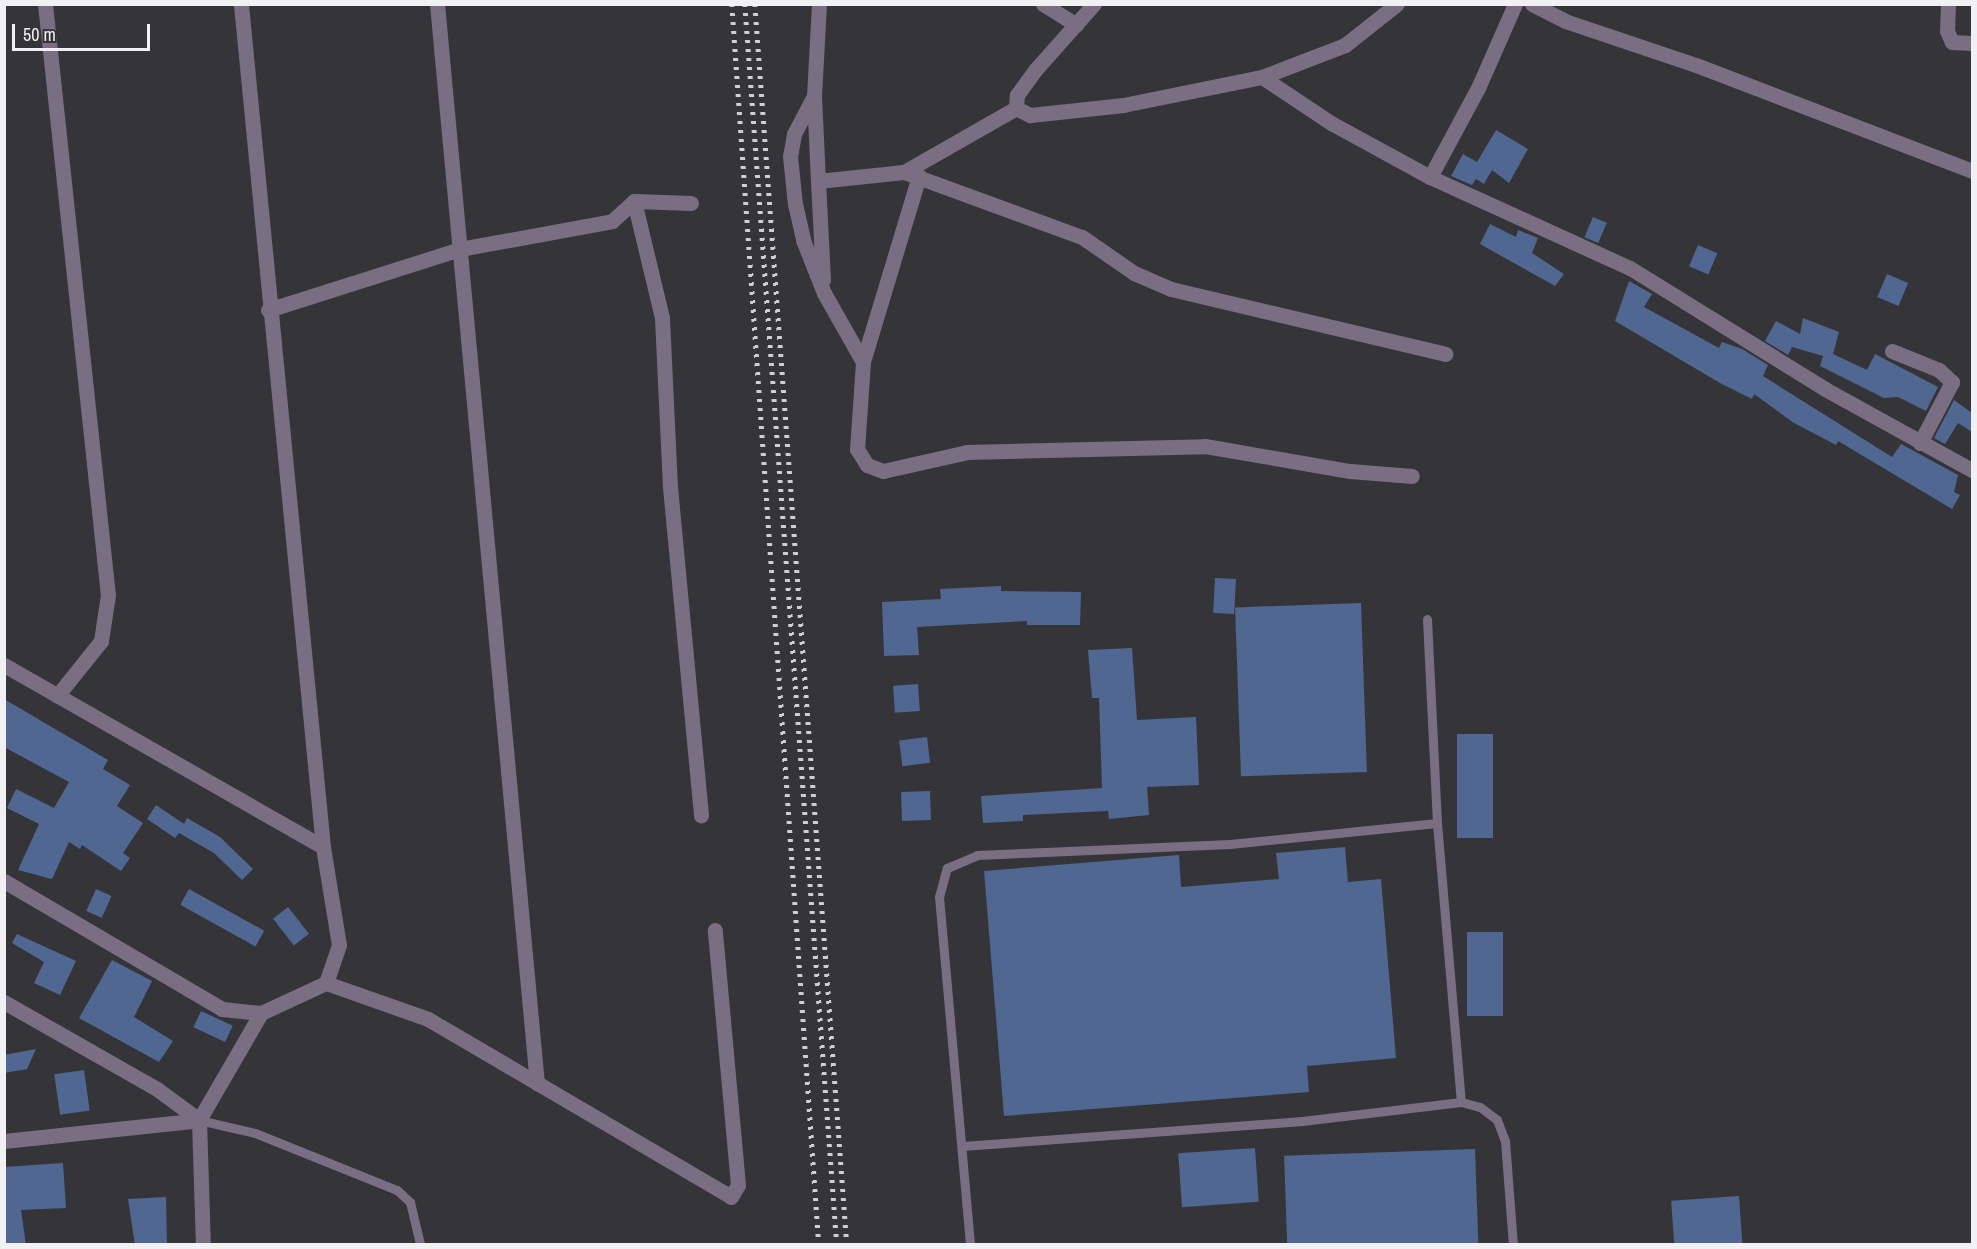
<!DOCTYPE html>
<html>
<head>
<meta charset="utf-8">
<style>
  body { margin:0 }
  #map { position:relative; width:1977px; height:1249px; overflow:hidden; background:#353539; font-family:"Archivo Narrow",sans-serif }
  div>[style] { position:absolute }
  [style*='--x'] { left:calc(var(--x)*1px); top:calc(var(--y)*1px); width:calc(var(--w)*1px); rotate:calc(var(--a)*1deg) }
  .building>* { inset:0; background:#506791; transform-origin:0 0 }
  .service>* { height:9px; margin:-4.5px; padding:0 4.5px; transform-origin:4.5px; border-radius:4.5px; background:#796e82 }
  .minor>* { height:15px; margin:-7.5px; padding:0 7.5px; transform-origin:7.5px; border-radius:7.5px; background:#796e82 }
  .tertiary>* { height:15px; margin:-7.5px; padding:0 7.5px; transform-origin:7.5px; border-radius:7.5px; background:#796e82 }
  .rail>* { height:4.5px; margin-top:-2.25px; transform-origin:0; background:repeating-linear-gradient(90deg,#cfcfd2 0 3px,transparent 0 9px) }
  span { translate:-50% -50%; white-space:nowrap; text-align:center; line-height:1.15; -webkit-text-stroke:6px #353539; paint-order:stroke }
  .frame { position:absolute; inset:0; border:6px solid #f1f1f3; pointer-events:none }
  .scale { position:absolute; left:12px; top:24px; width:138px; height:27px; box-sizing:border-box; border:3px solid #f1f1f3; border-top:0; padding-left:8px; font-size:18px; line-height:21px; white-space:nowrap; color:#f1f1f3; -webkit-text-stroke:4px #353539; paint-order:stroke }
</style>
</head>
<body>
<div id="map">
  <div class="building">
    <i style="clip-path:polygon(1496px 130px,1528px 149px,1509px 183px,1492px 170px,1484px 184px,1476px 179px,1472px 185px,1451px 176px,1463px 154px,1477px 162px)"></i>
    <i style="left:1593px;top:217px;width:15px;height:22px;rotate:23deg"></i>
    <i style="clip-path:polygon(1490px 224px,1516px 237px,1518px 230px,1538px 238px,1532px 253px,1564px 274px,1555px 286px,1480px 244px)"></i>
    <i style="left:1698px;top:245px;width:21px;height:23px;rotate:23deg"></i>
    <i style="left:1887px;top:274px;width:23px;height:25px;rotate:23deg"></i>
    <i style="clip-path:polygon(1629px 281px,1652px 294px,1644px 307px,1719px 348px,1722px 342px,1742px 349px,1768px 365px,1763px 376px,1892px 457px,1901px 444px,1958px 475px,1954px 492px,1960px 495px,1952px 509px,1838px 441px,1836px 445px,1794px 423px,1754px 394px,1752px 399px,1720px 383px,1615px 321px)"></i>
    <i style="clip-path:polygon(1803px 318px,1839px 332px,1833px 354px,1867px 370px,1875px 354px,1938px 387px,1926px 411px,1898px 397px,1884px 398px,1820px 366px,1823px 356px,1792px 347px,1788px 355px,1765px 341px,1776px 321px,1800px 334px)"></i>
    <i style="clip-path:polygon(1954px 400px,1972px 413px,1972px 432px,1958px 423px,1945px 444px,1934px 438px)"></i>
    <i style="left:1215px;top:578px;width:21px;height:35px;rotate:3deg"></i>
    <i style="clip-path:polygon(1001px 586px,1001px 591px,1081px 592px,1080px 625px,1027px 625px,1027px 621px,917px 627px,919px 655px,884px 656px,882px 602px,941px 599px,940px 589px)"></i>
    <i style="left:1361px;top:603px;width:169px;height:126px;rotate:88deg"></i>
    <i style="clip-path:polygon(1132px 648px,1137px 720px,1196px 717px,1199px 785px,1147px 787px,1149px 815px,1109px 819px,1108px 811px,1023px 815px,1023px 821px,983px 823px,981px 796px,1102px 788px,1099px 698px,1092px 698px,1088px 650px)"></i>
    <i style="left:918px;top:684px;width:27px;height:25px;rotate:86deg"></i>
    <i style="clip-path:polygon(4px 699px,108px 760px,103px 769px,130px 785px,117px 806px,143px 823px,123px 853px,130px 858px,121px 871px,82px 845px,80px 849px,69px 842px,52px 879px,18px 870px,39px 824px,7px 808px,16px 789px,54px 808px,69px 782px,4px 747px)"></i>
    <i style="left:1457px;top:734px;width:36px;height:104px"></i>
    <i style="left:927px;top:737px;width:26px;height:28px;rotate:83deg"></i>
    <i style="left:930px;top:791px;width:29px;height:29px;rotate:88deg"></i>
    <i style="clip-path:polygon(156px 805px,184px 824px,187px 818px,220px 837px,253px 869px,242px 880px,214px 853px,179px 833px,175px 838px,147px 819px)"></i>
    <i style="clip-path:polygon(1345px 847px,1348px 882px,1381px 879px,1396px 1058px,1307px 1066px,1309px 1092px,1004px 1116px,984px 871px,1179px 855px,1181px 887px,1279px 879px,1276px 853px)"></i>
    <i style="left:96px;top:889px;width:17px;height:24px;rotate:24deg"></i>
    <i style="left:189px;top:889px;width:86px;height:18px;rotate:29deg"></i>
    <i style="left:288px;top:907px;width:34px;height:19px;rotate:52deg"></i>
    <i style="left:1467px;top:932px;width:36px;height:84px"></i>
    <i style="clip-path:polygon(17px 934px,76px 961px,60px 995px,34px 983px,44px 962px,12px 943px)"></i>
    <i style="clip-path:polygon(112px 960px,152px 981px,134px 1017px,173px 1041px,159px 1062px,79px 1018px)"></i>
    <i style="left:201px;top:1011px;width:35px;height:18px;rotate:25deg"></i>
    <i style="clip-path:polygon(36px 1049px,27px 1069px,4px 1073px,4px 1055px)"></i>
    <i style="left:84px;top:1070px;width:41px;height:30px;rotate:82deg"></i>
    <i style="left:1255px;top:1148px;width:54px;height:77px;rotate:86deg"></i>
    <i style="left:1475px;top:1149px;width:96px;height:191px;rotate:88deg"></i>
    <i style="clip-path:polygon(63px 1163px,66px 1208px,21px 1210px,26px 1245px,4px 1245px,4px 1167px)"></i>
    <i style="left:1739px;top:1196px;width:49px;height:68px;rotate:86deg"></i>
    <i style="clip-path:polygon(166px 1197px,167px 1245px,135px 1245px,128px 1199px)"></i>
  </div>
  <div class="service">
    <i style="--x:1427;--y:619;--w:204;--a:87.2"></i>
    <i style="--x:1437;--y:823;--w:280;--a:85.1"></i>
    <i style="--x:199;--y:1120;--w:57;--a:13.1"></i>
    <i style="--x:255;--y:1133;--w:153;--a:21.9"></i>
    <i style="--x:397;--y:1190;--w:18;--a:43"></i>
    <i style="--x:410;--y:1202;--w:43;--a:76.6"></i>
    <i style="--x:962;--y:1146;--w:341;--a:-4.2"></i>
    <i style="--x:1302;--y:1121;--w:160;--a:-6.8"></i>
    <i style="--x:1461;--y:1102;--w:20;--a:15"></i>
    <i style="--x:1480;--y:1107;--w:21;--a:37"></i>
    <i style="--x:1497;--y:1120;--w:22;--a:69"></i>
    <i style="--x:1505;--y:1141;--w:103;--a:85.6"></i>
    <i style="--x:970;--y:1244;--w:348;--a:-95.1"></i>
    <i style="--x:939;--y:897;--w:30;--a:-75"></i>
    <i style="--x:947;--y:868;--w:33;--a:-23"></i>
    <i style="--x:977;--y:855;--w:253;--a:-2.5"></i>
    <i style="--x:1230;--y:844;--w:208;--a:-5.8"></i>
  </div>
  <div class="minor">
    <i style="--x:45;--y:4;--w:594;--a:83.92"></i>
    <i style="--x:108;--y:595;--w:47;--a:98.7"></i>
    <i style="--x:101;--y:641;--w:70;--a:128.7"></i>
    <i style="--x:437;--y:4;--w:1084;--a:84.71"></i>
    <i style="--x:819;--y:4;--w:92;--a:93.1"></i>
    <i style="--x:814;--y:96;--w:85;--a:87.3"></i>
    <i style="--x:818;--y:181;--w:86;--a:-6"></i>
    <i style="--x:904;--y:172;--w:189;--a:20.1"></i>
    <i style="--x:1082;--y:237;--w:63;--a:34.7"></i>
    <i style="--x:1134;--y:273;--w:40;--a:23.4"></i>
    <i style="--x:1171;--y:289;--w:282;--a:13.3"></i>
    <i style="--x:1043;--y:4;--w:39;--a:32"></i>
    <i style="--x:1532;--y:4;--w:37;--a:27"></i>
    <i style="--x:1565;--y:21;--w:138;--a:18.6"></i>
    <i style="--x:1696;--y:65;--w:296;--a:21"></i>
    <i style="--x:1948;--y:4;--w:27;--a:92"></i>
    <i style="--x:1947;--y:31;--w:12;--a:66"></i>
    <i style="--x:1952;--y:42;--w:20;--a:3"></i>
    <i style="--x:1262;--y:77;--w:83;--a:33.7"></i>
    <i style="--x:1331;--y:123;--w:113;--a:28.6"></i>
    <i style="--x:1430;--y:177;--w:220;--a:24.5"></i>
    <i style="--x:1630;--y:268;--w:229;--a:31.8"></i>
    <i style="--x:1825;--y:389;--w:168;--a:28.9"></i>
    <i style="--x:814;--y:96;--w:43;--a:117.8"></i>
    <i style="--x:794;--y:134;--w:22;--a:100"></i>
    <i style="--x:790;--y:156;--w:48;--a:84.1"></i>
    <i style="--x:795;--y:204;--w:37;--a:77"></i>
    <i style="--x:803;--y:240;--w:57;--a:68.4"></i>
    <i style="--x:824;--y:293;--w:79;--a:60.5"></i>
    <i style="--x:1016;--y:108;--w:16;--a:27"></i>
    <i style="--x:1030;--y:115;--w:94;--a:-6.1"></i>
    <i style="--x:1123;--y:105;--w:142;--a:-11.4"></i>
    <i style="--x:1262;--y:77;--w:89;--a:-21.1"></i>
    <i style="--x:1345;--y:45;--w:66;--a:-38.3"></i>
    <i style="--x:919;--y:176;--w:194;--a:106.8"></i>
    <i style="--x:863;--y:362;--w:87;--a:93.9"></i>
    <i style="--x:857;--y:449;--w:19;--a:58"></i>
    <i style="--x:867;--y:465;--w:17;--a:21"></i>
    <i style="--x:883;--y:471;--w:86;--a:-12.7"></i>
    <i style="--x:967;--y:452;--w:238;--a:-1.4"></i>
    <i style="--x:1205;--y:446;--w:147;--a:9.8"></i>
    <i style="--x:1350;--y:471;--w:62;--a:4.6"></i>
    <i style="--x:1430;--y:177;--w:101;--a:-61.7"></i>
    <i style="--x:1478;--y:88;--w:92;--a:-66.2"></i>
    <i style="--x:818;--y:181;--w:99;--a:87.1"></i>
    <i style="--x:634;--y:201;--w:120;--a:76.5"></i>
    <i style="--x:662;--y:318;--w:169;--a:87.3"></i>
    <i style="--x:670;--y:487;--w:330;--a:84.6"></i>
    <i style="--x:1892;--y:351;--w:51;--a:22"></i>
    <i style="--x:1939;--y:370;--w:18;--a:43"></i>
    <i style="--x:1952;--y:382;--w:69;--a:117.7"></i>
    <i style="--x:4;--y:665;--w:367;--a:29.7"></i>
    <i style="--x:326;--y:983;--w:108;--a:19.4"></i>
    <i style="--x:428;--y:1019;--w:351;--a:30.4"></i>
    <i style="--x:731;--y:1197;--w:14;--a:-60"></i>
    <i style="--x:738;--y:1185;--w:256;--a:-95.2"></i>
    <i style="--x:4;--y:1002;--w:176;--a:29.6"></i>
    <i style="--x:157;--y:1089;--w:52;--a:36.4"></i>
    <i style="--x:199;--y:1120;--w:124;--a:88.2"></i>
    <i style="--x:4;--y:1141;--w:196;--a:-6.1"></i>
    <i style="--x:199;--y:1120;--w:124;--a:-59.9"></i>
  </div>
  <div class="tertiary">
    <i style="--x:904;--y:172;--w:129;--a:-29.7"></i>
    <i style="--x:1016;--y:108;--w:13;--a:-86"></i>
    <i style="--x:1017;--y:95;--w:32;--a:-54"></i>
    <i style="--x:1036;--y:69;--w:87;--a:-48.3"></i>
    <i style="--x:268;--y:310;--w:201;--a:-17.6"></i>
    <i style="--x:460;--y:249;--w:155;--a:-10.4"></i>
    <i style="--x:612;--y:221;--w:30;--a:-42"></i>
    <i style="--x:634;--y:201;--w:57;--a:2"></i>
    <i style="--x:4;--y:881;--w:253;--a:30.4"></i>
    <i style="--x:222;--y:1009;--w:39;--a:6"></i>
    <i style="--x:261;--y:1013;--w:72;--a:-24.8"></i>
    <i style="--x:326;--y:983;--w:40;--a:-71.1"></i>
    <i style="--x:339;--y:945;--w:99;--a:-99.3"></i>
    <i style="--x:323;--y:847;--w:847;--a:-95.56"></i>
  </div>
  <div class="rail">
    <i style="--x:732;--y:4;--w:1243;--a:85.99"></i>
    <i style="--x:745;--y:4;--w:1243;--a:85.76"></i>
    <i style="--x:755;--y:4;--w:1243;--a:85.76"></i>
  </div>
  <div class="frame"></div>
  <div class="scale">50 m</div>
</div>
</body>
</html>
